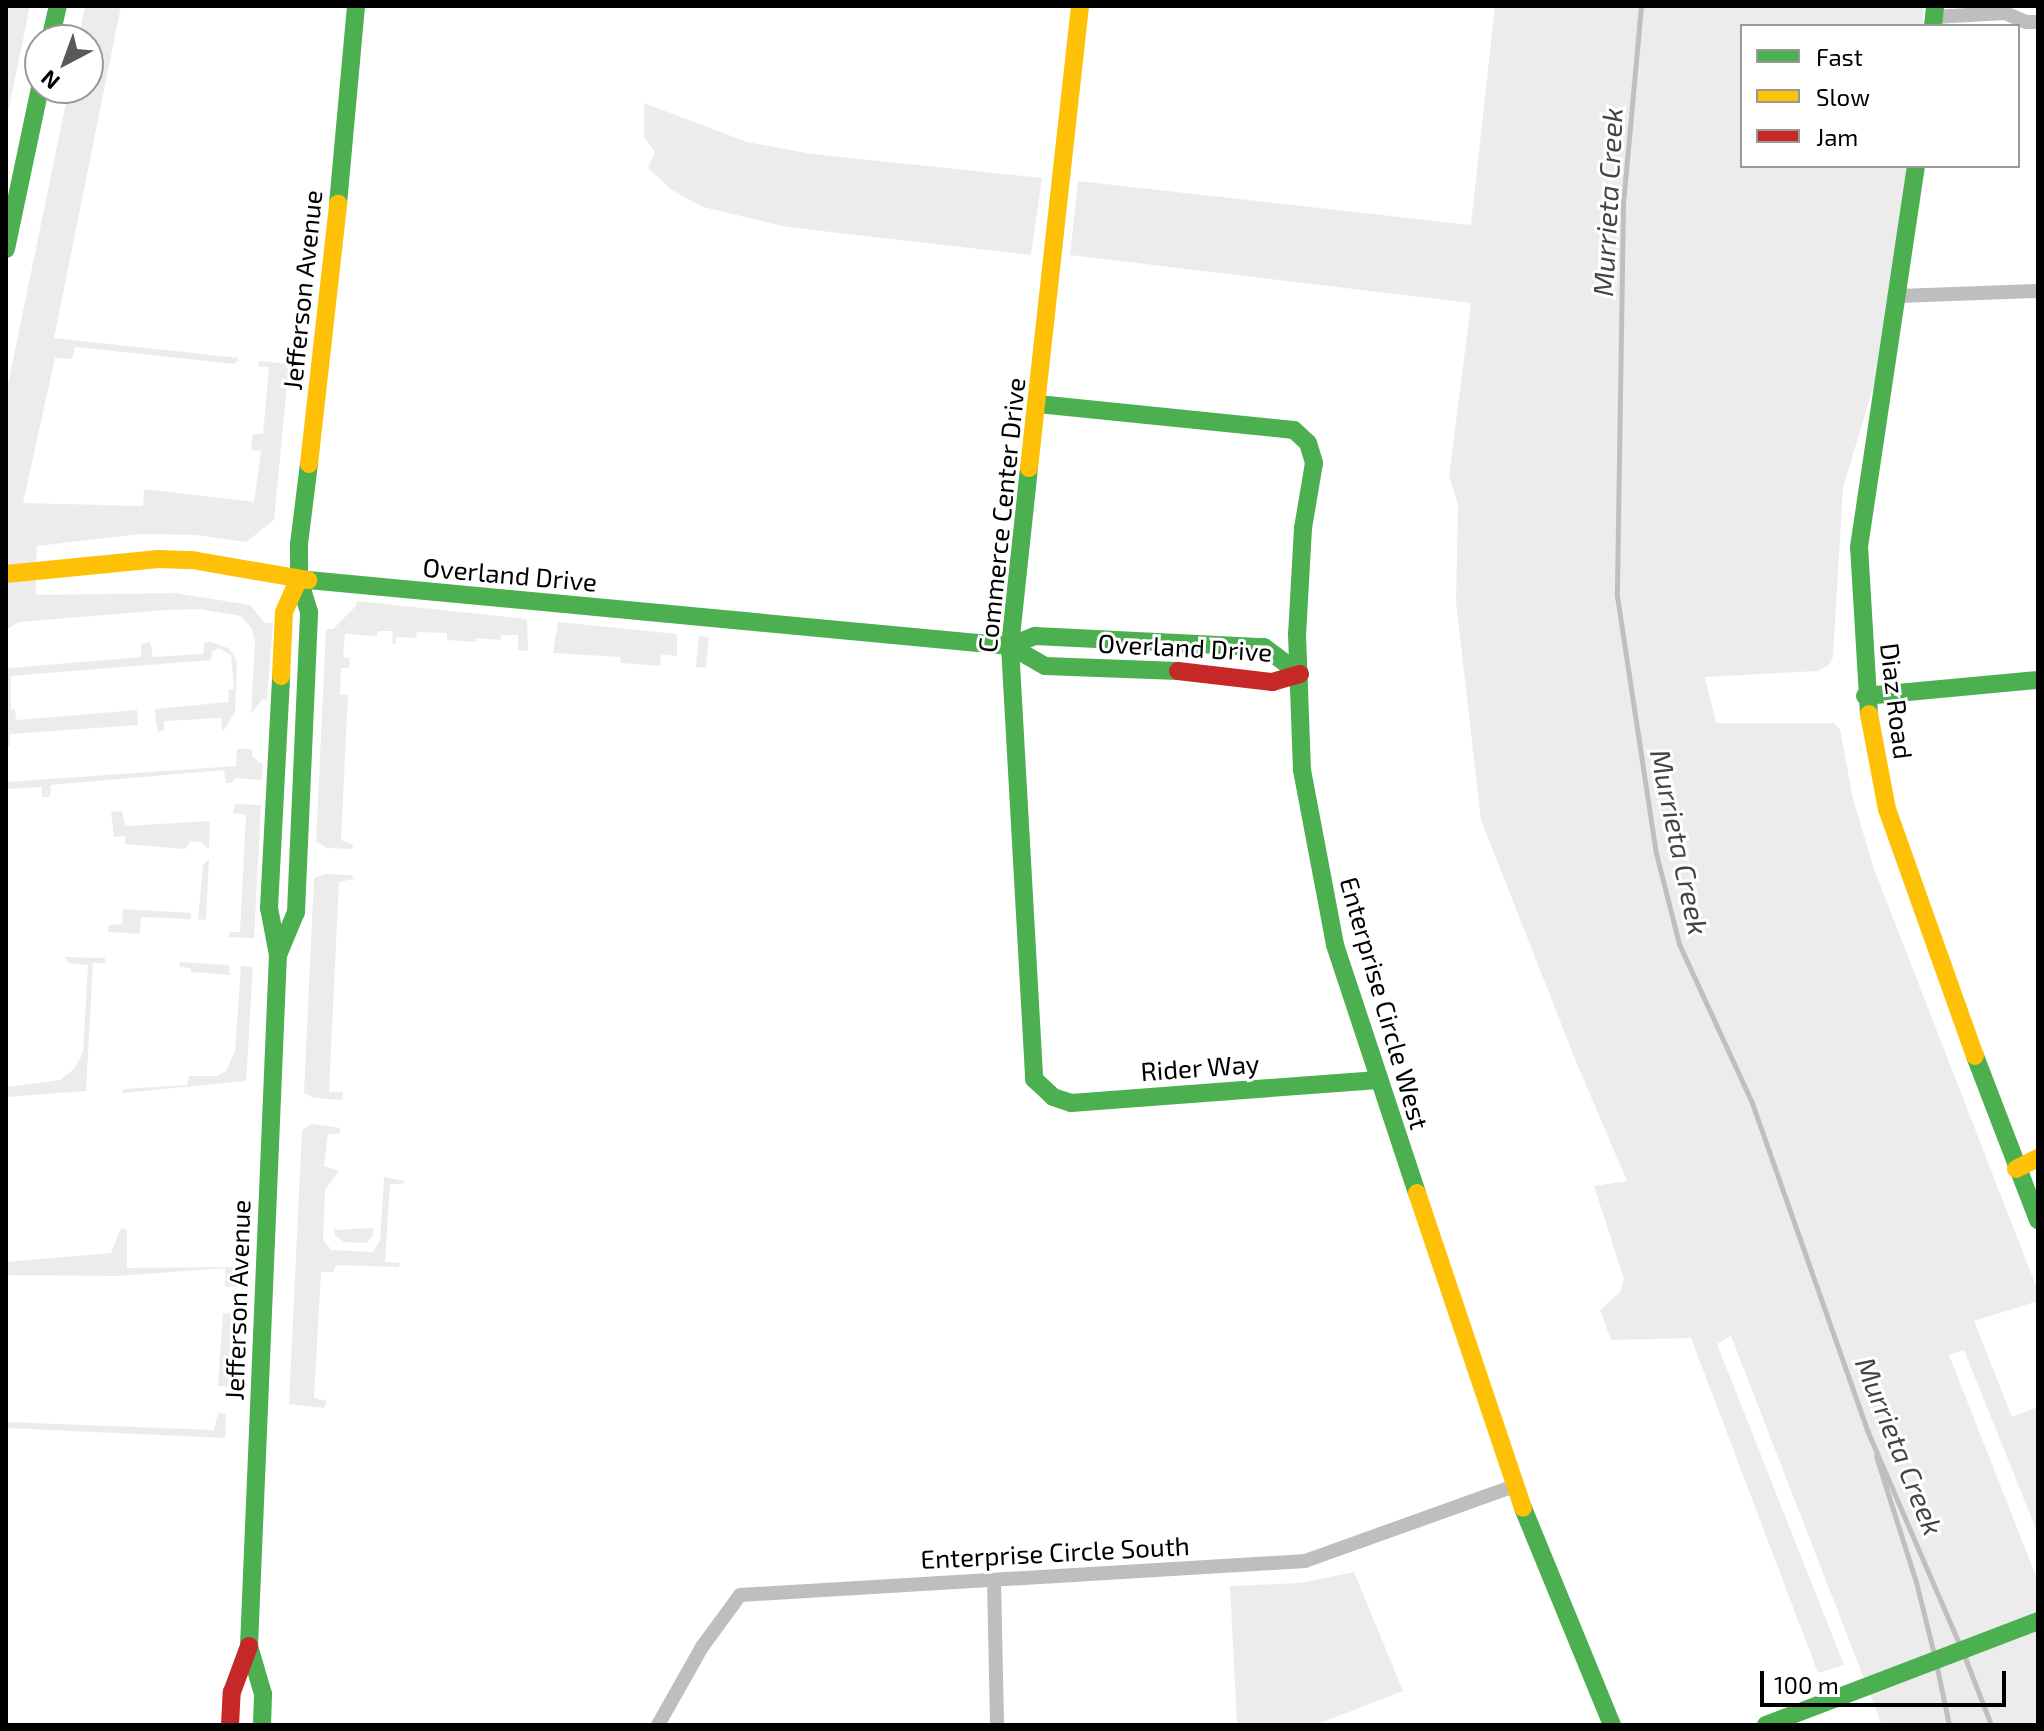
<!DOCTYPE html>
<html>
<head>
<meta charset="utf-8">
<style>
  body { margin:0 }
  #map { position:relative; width:2044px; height:1731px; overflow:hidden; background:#fff; font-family:"Exo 2",sans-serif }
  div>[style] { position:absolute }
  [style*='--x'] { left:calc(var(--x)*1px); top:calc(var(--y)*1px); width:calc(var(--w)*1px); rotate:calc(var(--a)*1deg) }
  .green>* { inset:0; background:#ececec; transform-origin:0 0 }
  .stream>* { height:5px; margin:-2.5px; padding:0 2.5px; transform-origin:2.5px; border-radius:2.5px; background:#bfbfbf }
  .street>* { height:14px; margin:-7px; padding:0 7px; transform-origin:7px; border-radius:7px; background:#bebebe }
  .fast>* { height:18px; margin:-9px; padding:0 9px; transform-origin:9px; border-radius:9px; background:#4caf50 }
  .slow>* { height:18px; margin:-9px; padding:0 9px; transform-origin:9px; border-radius:9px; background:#ffc107 }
  .jam>* { height:18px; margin:-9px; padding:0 9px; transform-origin:9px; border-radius:9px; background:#c62828 }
  span { translate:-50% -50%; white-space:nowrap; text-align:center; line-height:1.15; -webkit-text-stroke:6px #fff; paint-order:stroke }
  .street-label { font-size:26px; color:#000 }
  .water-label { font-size:28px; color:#444; font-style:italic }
  .frame { position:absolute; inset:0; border:8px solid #000; pointer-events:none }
  .legend { position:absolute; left:1740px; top:24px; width:280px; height:144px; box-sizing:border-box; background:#fff; border:2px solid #999; margin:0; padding:10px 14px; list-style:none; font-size:24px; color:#000 }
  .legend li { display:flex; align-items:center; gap:16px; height:40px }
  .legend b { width:40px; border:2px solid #999 }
  .north { position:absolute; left:24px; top:24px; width:80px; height:80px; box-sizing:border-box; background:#fff; border:2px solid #999; border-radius:50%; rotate:221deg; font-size:22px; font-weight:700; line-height:32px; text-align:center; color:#000 }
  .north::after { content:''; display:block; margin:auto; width:28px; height:36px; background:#595959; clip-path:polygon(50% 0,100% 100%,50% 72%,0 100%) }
  .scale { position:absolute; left:1760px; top:1671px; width:246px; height:36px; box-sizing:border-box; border:4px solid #000; border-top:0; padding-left:10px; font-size:24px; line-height:28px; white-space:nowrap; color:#000; -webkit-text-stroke:6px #fff; paint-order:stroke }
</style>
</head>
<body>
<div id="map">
  <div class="green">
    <i style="clip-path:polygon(6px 6px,30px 6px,6px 122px)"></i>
    <i style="clip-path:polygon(85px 6px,121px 6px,54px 338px,239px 358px,235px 364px,75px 347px,72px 359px,55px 358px,23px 503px,143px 506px,144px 489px,254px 502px,261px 451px,251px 450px,253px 434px,263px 434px,269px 367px,258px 366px,259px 361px,289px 364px,274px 520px,246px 542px,196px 535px,140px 534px,37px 546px,36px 564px,6px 569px,6px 394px,69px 88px,88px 88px,88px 40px,78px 40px)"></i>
    <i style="clip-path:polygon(1495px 6px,1924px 6px,1922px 26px,1742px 26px,1742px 166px,1907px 166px,1881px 361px,1843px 488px,1833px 657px,1829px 665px,1818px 671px,1705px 677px,1716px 723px,1834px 723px,1840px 729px,1853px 799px,1874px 869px,2038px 1291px,2038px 1301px,1974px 1321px,2012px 1417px,2038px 1407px,2038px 1534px,1964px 1350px,1949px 1355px,2038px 1581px,2038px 1725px,1882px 1725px,1731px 1336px,1717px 1344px,1844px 1665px,1818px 1673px,1691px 1338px,1611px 1340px,1600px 1310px,1620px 1292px,1624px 1279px,1594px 1186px,1627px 1181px,1577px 1064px,1481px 820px,1456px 602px,1458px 504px,1449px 477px,1471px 303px,1070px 255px,1078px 181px,1471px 225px)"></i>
    <i style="clip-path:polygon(644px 103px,747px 142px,812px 154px,1042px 178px,1031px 255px,787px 227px,703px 207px,672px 190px,648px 168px,655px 152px,644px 137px)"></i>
    <i style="clip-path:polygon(36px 573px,36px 595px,175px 593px,250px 605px,265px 623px,273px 623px,267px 699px,262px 700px,251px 714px,255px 642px,252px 629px,241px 616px,199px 609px,166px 610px,19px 622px,6px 630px,6px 578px)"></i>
    <i style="clip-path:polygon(357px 601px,527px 619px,528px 651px,518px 650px,518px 635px,501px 635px,501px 640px,476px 638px,476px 642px,447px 640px,447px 633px,417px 632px,416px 638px,396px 637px,396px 644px,392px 643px,393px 631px,378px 631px,377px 636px,345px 634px,343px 657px,350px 658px,349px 668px,341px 668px,340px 694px,348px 695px,341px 840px,354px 845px,351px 849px,327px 848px,316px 842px,326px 629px,333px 629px,356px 606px)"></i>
    <i style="clip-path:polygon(558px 622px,677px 634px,677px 656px,661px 654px,660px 666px,621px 663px,620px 657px,553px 653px)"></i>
    <i style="left:699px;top:636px;width:10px;height:31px;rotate:6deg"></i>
    <i style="clip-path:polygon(209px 641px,230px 649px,237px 662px,235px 712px,225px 729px,222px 730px,221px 718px,164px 721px,164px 730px,158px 732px,156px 720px,155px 709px,229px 702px,228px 690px,234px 689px,231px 655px,218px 648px,212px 652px,211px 660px,11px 676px,11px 709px,15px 709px,16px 720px,137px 710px,138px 725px,10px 734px,10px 746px,6px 748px,6px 671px,9px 668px,141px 657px,141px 644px,150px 642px,153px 657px,203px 654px,204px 644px)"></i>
    <i style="clip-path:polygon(237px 749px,252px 749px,252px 756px,263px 765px,262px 780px,235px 778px,232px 783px,226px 783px,224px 770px,51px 785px,50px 797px,42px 797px,42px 787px,6px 789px,6px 782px,236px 766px)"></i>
    <i style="clip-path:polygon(235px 804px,261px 805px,254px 938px,228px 937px,231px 932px,240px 932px,246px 815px,233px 813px)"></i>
    <i style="clip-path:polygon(122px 811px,125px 826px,210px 821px,209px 849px,201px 842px,191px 841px,185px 849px,125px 844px,125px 836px,114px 837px,111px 812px)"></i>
    <i style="clip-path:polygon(209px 859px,206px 920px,198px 919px,203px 865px)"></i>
    <i style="clip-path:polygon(325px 874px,351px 875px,354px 879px,339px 882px,329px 1092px,343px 1092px,342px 1100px,314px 1098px,304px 1093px,314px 878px)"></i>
    <i style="clip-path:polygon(123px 909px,191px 913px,191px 919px,141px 917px,140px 934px,108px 932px,109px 925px,122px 924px)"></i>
    <i style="clip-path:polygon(65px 957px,105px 958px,105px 963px,93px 963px,86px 1091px,6px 1097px,6px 1087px,60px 1080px,75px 1068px,83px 1052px,88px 965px,68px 963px)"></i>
    <i style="clip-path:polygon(180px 962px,229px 965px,230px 975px,191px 972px,191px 968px,179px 967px)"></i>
    <i style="clip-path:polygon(241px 966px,253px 967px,246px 1081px,123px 1093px,123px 1089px,187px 1085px,189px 1076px,217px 1076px,226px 1071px,235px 1051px)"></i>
    <i style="clip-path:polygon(312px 1124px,341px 1128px,339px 1134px,328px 1134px,324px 1166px,339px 1171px,325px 1190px,323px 1239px,331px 1250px,373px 1252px,380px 1240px,384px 1177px,405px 1181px,402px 1184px,390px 1184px,385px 1262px,400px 1263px,399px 1267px,336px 1265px,333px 1272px,321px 1272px,314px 1398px,327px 1401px,324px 1408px,289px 1404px,302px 1130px)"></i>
    <i style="clip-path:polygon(333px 1226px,336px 1230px,373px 1228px,373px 1236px,366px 1243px,344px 1242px,335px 1236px)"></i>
    <i style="clip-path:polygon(121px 1228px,127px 1230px,127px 1268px,237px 1267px,237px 1287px,225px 1287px,225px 1268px,118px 1276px,6px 1275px,6px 1262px,111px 1253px)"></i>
    <i style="left:223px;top:1313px;width:13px;height:73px;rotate:4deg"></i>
    <i style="clip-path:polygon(218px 1413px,226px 1414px,225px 1438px,6px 1428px,6px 1422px,214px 1430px)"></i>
    <i style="clip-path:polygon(1354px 1572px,1403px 1691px,1315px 1725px,1237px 1725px,1230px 1586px,1300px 1583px)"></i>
  </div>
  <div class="stream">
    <i style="--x:1641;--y:6;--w:200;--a:95.2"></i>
    <i style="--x:1623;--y:205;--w:391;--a:90.9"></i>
    <i style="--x:1617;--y:596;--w:260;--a:81.4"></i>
    <i style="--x:1656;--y:853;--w:94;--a:75.8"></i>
    <i style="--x:1679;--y:944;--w:175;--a:65.3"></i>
    <i style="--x:1752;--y:1103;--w:347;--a:70.6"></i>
    <i style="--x:1867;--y:1430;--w:235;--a:66.7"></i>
    <i style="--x:1876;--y:1456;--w:132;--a:72.4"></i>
    <i style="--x:1916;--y:1582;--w:74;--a:76"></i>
    <i style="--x:1964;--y:1655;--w:75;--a:68.9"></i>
    <i style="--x:1936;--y:1663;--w:63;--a:78.2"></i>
  </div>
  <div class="street">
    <i style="--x:1934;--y:17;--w:71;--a:-3.2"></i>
    <i style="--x:2005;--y:13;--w:23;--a:23"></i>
    <i style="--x:2026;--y:22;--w:12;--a:0"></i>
    <i style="--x:1899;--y:296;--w:139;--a:-2.1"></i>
    <i style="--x:994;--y:1580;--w:145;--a:88.8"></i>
    <i style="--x:658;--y:1725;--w:90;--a:-60.6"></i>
    <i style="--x:702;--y:1647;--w:64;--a:-53.8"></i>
    <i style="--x:740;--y:1595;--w:566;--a:-3.44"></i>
    <i style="--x:1305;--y:1561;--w:222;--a:-19.7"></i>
  </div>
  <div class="fast">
    <i style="--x:1933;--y:26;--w:20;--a:-84"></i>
    <i style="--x:50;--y:40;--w:35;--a:-77"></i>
    <i style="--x:338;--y:204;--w:199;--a:-84.8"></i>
    <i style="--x:6;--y:249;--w:165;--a:-78.1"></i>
    <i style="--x:1038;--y:404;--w:257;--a:5.8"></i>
    <i style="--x:1294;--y:430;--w:19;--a:43"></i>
    <i style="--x:1308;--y:443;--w:21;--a:73"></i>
    <i style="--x:1314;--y:463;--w:66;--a:99.6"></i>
    <i style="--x:1303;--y:528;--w:106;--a:93.2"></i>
    <i style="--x:1297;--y:634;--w:136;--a:87.9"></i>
    <i style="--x:1302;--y:770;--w:178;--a:79.3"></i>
    <i style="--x:1335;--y:945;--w:261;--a:71.7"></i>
    <i style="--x:1029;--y:468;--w:179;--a:96.1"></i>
    <i style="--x:1010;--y:646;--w:434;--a:86.8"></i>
    <i style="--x:1034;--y:1079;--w:26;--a:43"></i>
    <i style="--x:1053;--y:1097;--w:19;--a:18"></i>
    <i style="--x:1071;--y:1103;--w:308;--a:-4.3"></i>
    <i style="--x:308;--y:580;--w:705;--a:5.37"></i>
    <i style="--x:1010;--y:646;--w:40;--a:29.7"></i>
    <i style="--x:1045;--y:666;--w:133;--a:2.2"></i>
    <i style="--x:1010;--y:646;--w:27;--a:-22"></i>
    <i style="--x:1035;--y:636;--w:229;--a:2.8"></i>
    <i style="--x:1264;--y:647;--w:45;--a:36.9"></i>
    <i style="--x:1865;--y:696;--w:174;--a:-5.3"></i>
    <i style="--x:1869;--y:714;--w:167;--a:-93.4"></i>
    <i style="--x:1859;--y:547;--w:385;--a:-81.5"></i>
    <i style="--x:278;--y:955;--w:47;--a:-67.3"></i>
    <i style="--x:296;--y:912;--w:300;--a:-87.5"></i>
    <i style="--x:309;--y:612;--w:34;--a:-107"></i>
    <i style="--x:299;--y:579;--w:35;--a:-90"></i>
    <i style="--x:299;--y:544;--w:81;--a:-82.9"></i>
    <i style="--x:1975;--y:1056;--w:176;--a:69"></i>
    <i style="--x:1523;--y:1508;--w:235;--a:67.7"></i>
    <i style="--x:262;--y:1725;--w:31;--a:-88"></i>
    <i style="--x:263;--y:1694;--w:50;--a:-106.3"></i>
    <i style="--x:249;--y:1646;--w:692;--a:-87.6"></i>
    <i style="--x:278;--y:955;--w:48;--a:-100.8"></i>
    <i style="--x:269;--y:908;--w:232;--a:-87"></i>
    <i style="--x:1766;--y:1725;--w:291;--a:-20.9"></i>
  </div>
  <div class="slow">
    <i style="--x:309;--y:464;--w:262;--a:-83.6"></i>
    <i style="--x:1029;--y:468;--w:465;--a:-83.7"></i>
    <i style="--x:6;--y:574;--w:153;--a:-5.6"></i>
    <i style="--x:158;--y:559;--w:34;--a:2"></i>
    <i style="--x:192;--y:560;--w:118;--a:9.8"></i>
    <i style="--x:281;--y:676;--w:64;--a:-87.3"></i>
    <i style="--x:284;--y:612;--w:36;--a:-66"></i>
    <i style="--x:1869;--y:714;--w:97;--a:79.3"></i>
    <i style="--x:1887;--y:809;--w:262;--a:70.4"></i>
    <i style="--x:2016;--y:1169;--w:25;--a:-27"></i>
    <i style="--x:1417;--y:1193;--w:332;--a:71.4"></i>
  </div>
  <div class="jam">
    <i style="--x:1178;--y:671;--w:95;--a:6.7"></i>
    <i style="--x:1272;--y:682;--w:29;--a:-16"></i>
    <i style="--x:230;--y:1725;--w:33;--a:-87"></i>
    <i style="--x:232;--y:1692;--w:49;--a:-69.7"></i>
  </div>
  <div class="street-label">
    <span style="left:302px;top:290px;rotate:-84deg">Jefferson Avenue</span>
    <span style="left:1001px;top:515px;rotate:-84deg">Commerce Center Drive</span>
    <span style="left:510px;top:574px;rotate:5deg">Overland Drive</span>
    <span style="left:1185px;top:647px;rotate:3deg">Overland Drive</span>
    <span style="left:1897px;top:701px;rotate:83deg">Diaz Road</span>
    <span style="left:1385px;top:1003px;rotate:74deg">Enterprise Circle West</span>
    <span style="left:1200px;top:1067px;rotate:-4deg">Rider Way</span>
    <span style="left:237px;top:1300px;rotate:-88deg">Jefferson Avenue</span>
    <span style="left:1055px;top:1552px;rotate:-3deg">Enterprise Circle South</span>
  </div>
  <div class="water-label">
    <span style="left:1607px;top:202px;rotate:-87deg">Murrieta Creek</span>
    <span style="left:1680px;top:842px;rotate:78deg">Murrieta Creek</span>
    <span style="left:1900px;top:1446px;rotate:68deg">Murrieta Creek</span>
  </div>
  <div class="frame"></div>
  <ul class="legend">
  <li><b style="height:10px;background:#4caf50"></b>Fast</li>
  <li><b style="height:10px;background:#ffc107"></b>Slow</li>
  <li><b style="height:10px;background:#c62828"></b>Jam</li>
  </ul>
  <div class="north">N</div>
  <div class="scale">100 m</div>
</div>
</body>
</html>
